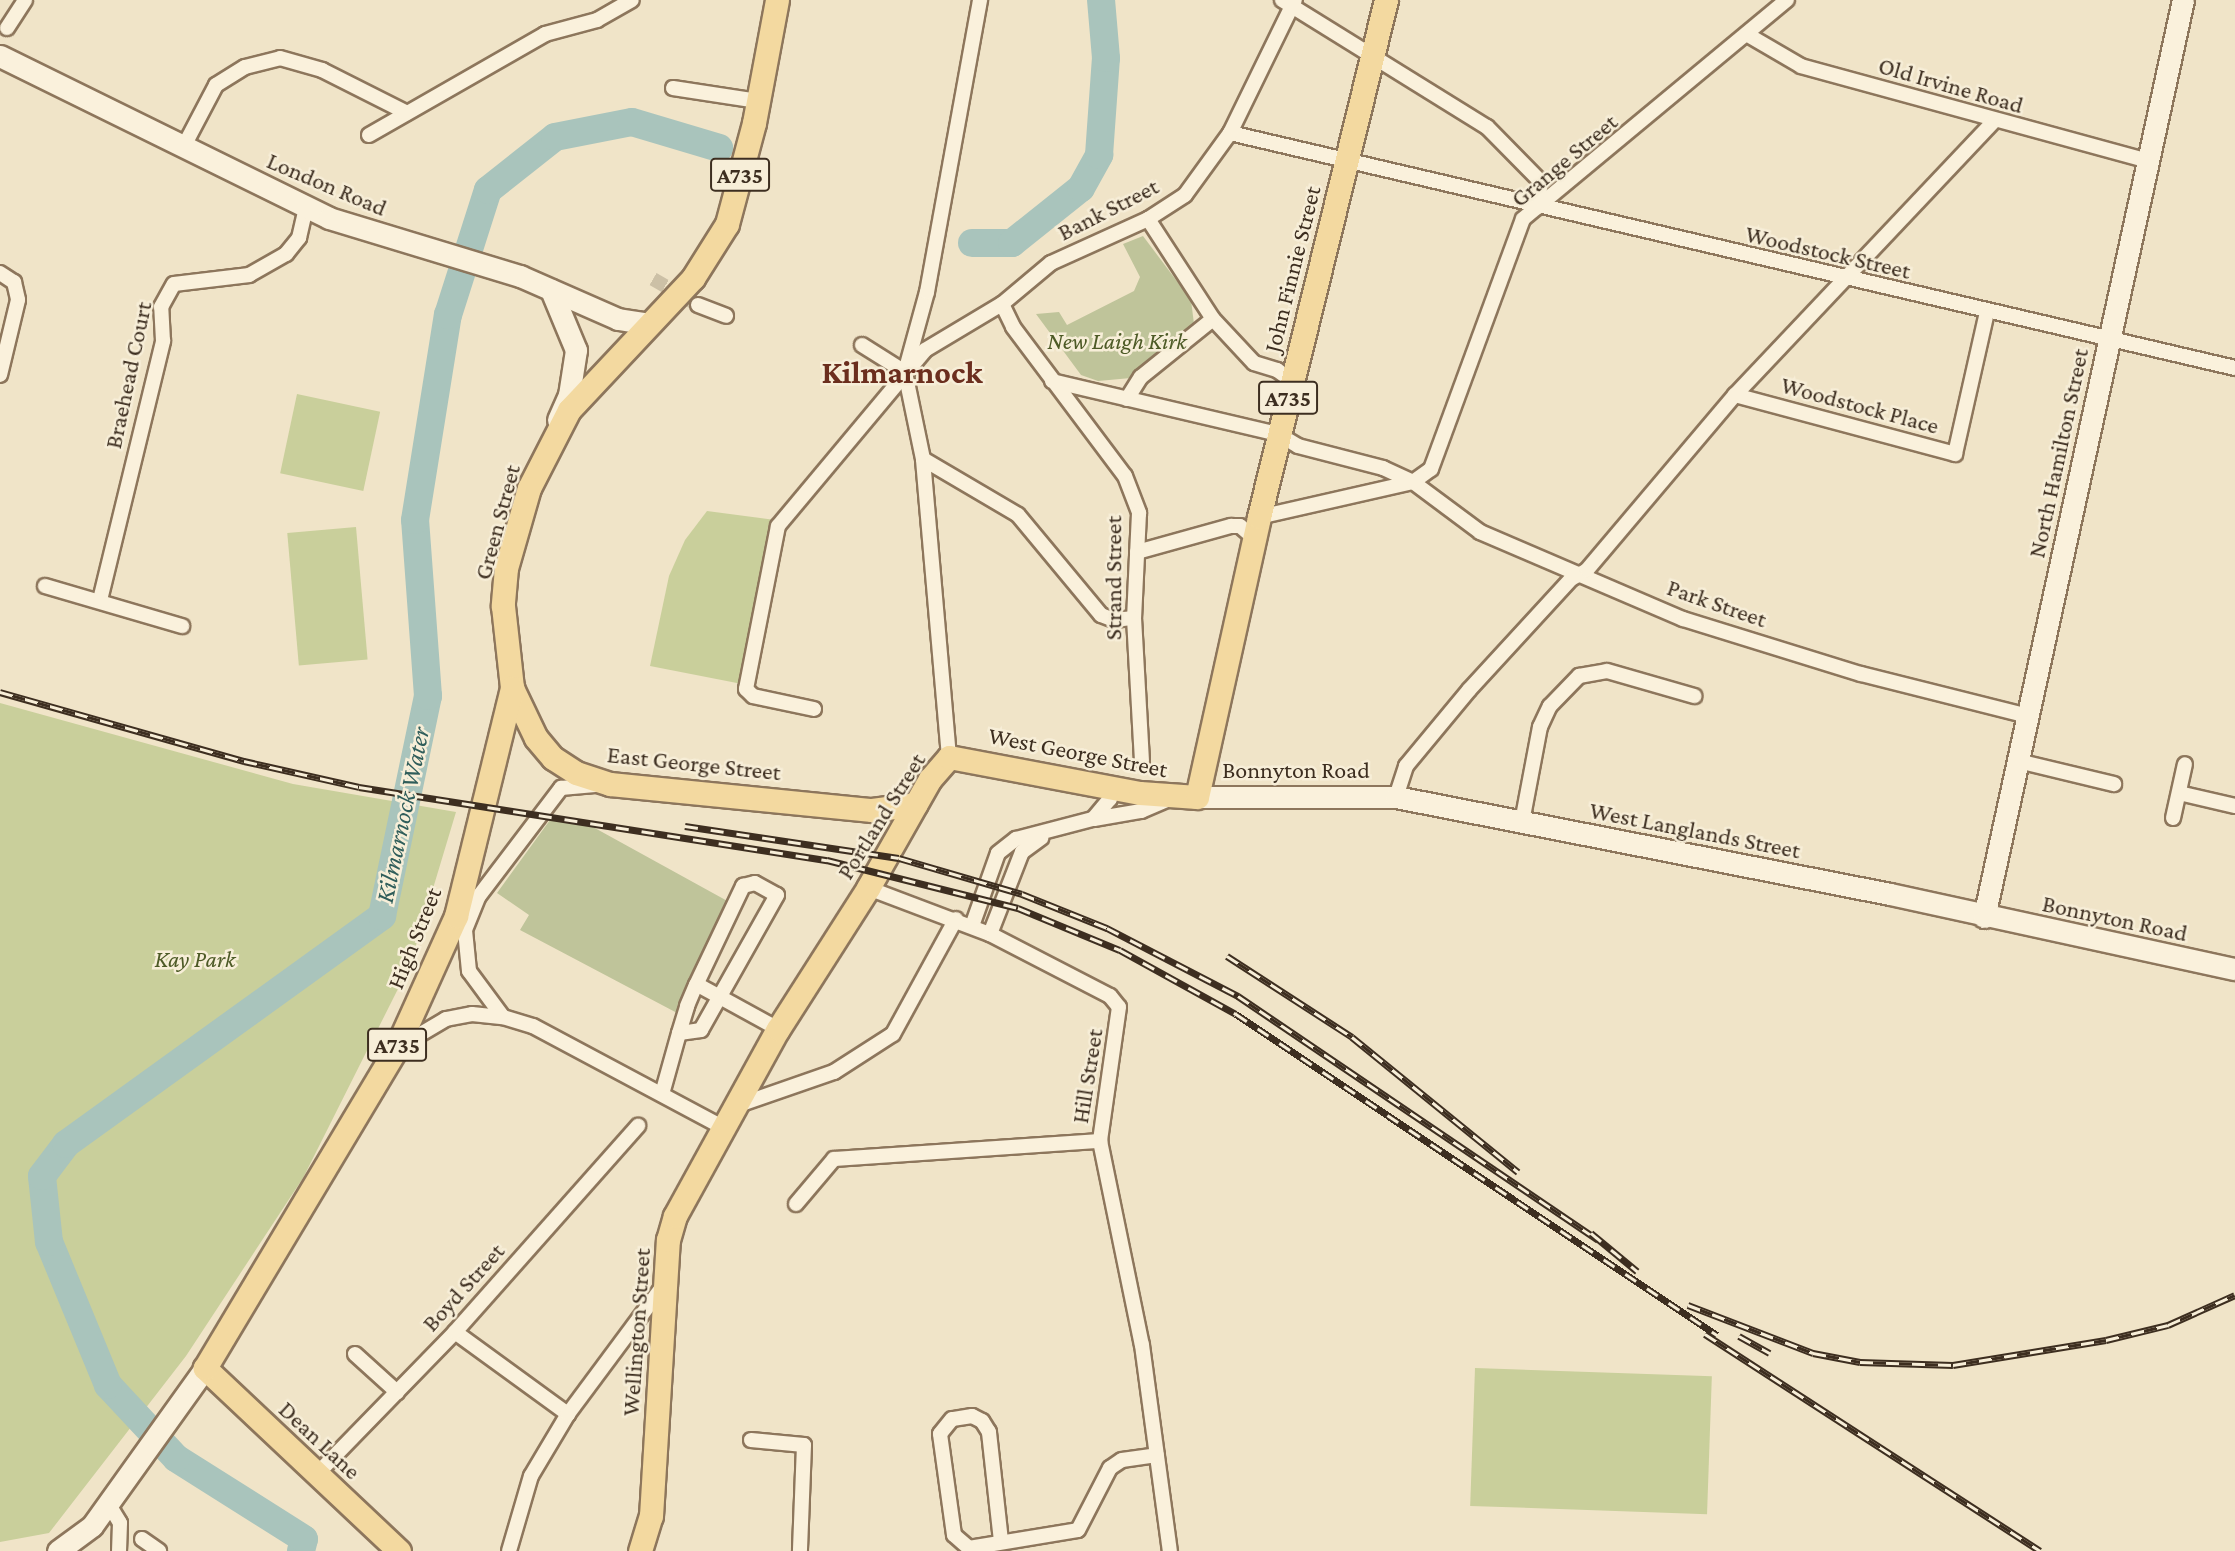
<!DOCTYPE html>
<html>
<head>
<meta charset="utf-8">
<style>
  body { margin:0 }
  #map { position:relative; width:2235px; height:1551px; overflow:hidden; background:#f0e4c8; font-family:"Crimson Pro",serif }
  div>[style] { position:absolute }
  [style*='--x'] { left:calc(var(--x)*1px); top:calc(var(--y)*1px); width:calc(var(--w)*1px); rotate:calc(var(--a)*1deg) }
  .green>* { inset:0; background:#c9cf9b; transform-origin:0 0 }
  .cemetery>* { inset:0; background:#bfc49a }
  .river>* { height:28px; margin:-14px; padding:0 14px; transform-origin:14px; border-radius:14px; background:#a9c4bc }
  .street-tunnel>* { height:14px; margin-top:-7px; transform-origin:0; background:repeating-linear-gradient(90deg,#ccc0a6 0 14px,transparent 0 21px) }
  .roads { filter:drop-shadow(2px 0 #8d765c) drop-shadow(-2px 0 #8d765c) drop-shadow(0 2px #8d765c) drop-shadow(0 -2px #8d765c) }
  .street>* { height:14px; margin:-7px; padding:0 7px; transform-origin:7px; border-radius:7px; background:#faf1dc }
  .secondary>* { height:21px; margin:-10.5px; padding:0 10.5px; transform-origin:10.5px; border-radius:10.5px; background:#faf1dc }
  .primary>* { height:23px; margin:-11.5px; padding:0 11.5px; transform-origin:11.5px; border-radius:11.5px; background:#f3d9a0 }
  .rail>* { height:7px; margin-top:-3.5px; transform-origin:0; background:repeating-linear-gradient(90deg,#f7eed8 0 13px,#3d2e20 0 26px); box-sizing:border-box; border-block:2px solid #3d2e20 }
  span { translate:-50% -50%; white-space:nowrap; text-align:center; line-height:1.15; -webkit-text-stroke:5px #f7eed8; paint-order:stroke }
  .shield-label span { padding:2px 5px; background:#f7eed8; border:2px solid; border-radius:5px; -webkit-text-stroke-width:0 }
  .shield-label { font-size:23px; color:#3d2e20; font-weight:700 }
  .street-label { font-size:24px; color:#3d2e20 }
  .park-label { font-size:24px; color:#4d5a26; font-style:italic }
  .water-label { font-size:26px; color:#2f5d5a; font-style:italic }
  .district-label { font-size:32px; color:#6b2e1e; font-weight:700 }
</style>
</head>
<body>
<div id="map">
  <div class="green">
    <i style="left:297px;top:394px;width:85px;height:81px;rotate:12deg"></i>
    <i style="clip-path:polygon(707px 511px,775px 520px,742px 684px,650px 666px,669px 576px,685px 540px)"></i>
    <i style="left:356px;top:527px;width:133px;height:69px;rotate:85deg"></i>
    <i style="clip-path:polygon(0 703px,293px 784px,456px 812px,410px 965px,303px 1178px,186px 1356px,49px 1533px,0 1542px)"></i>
    <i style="left:1475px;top:1368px;width:237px;height:138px;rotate:2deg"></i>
  </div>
  <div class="cemetery">
    <i style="clip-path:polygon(1143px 236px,1191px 300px,1195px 332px,1131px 378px,1098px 381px,1081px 375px,1036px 314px,1059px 312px,1067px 325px,1134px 291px,1140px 277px,1123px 244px)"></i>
    <i style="clip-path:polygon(550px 820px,593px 827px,731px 903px,679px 1014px,520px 930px,529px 915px,497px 893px)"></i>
  </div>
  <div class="river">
    <i style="--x:972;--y:243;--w:40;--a:0"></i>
    <i style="--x:1012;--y:243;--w:88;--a:-38.6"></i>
    <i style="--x:1081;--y:188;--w:38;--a:-61"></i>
    <i style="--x:1099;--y:155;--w:97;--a:-85.9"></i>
    <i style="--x:1106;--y:58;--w:58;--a:-94.9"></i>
    <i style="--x:301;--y:1551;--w:12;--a:-76"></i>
    <i style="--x:304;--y:1539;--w:151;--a:-147.7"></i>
    <i style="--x:176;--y:1458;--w:100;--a:-133"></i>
    <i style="--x:108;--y:1385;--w:155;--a:-112.4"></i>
    <i style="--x:49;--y:1242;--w:66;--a:-96.1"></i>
    <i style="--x:42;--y:1176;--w:40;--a:-53"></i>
    <i style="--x:66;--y:1144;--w:390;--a:-35.8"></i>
    <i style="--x:382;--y:916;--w:225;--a:-78.2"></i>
    <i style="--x:428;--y:696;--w:176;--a:-94.2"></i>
    <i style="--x:415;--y:520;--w:208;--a:-80.9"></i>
    <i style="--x:448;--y:315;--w:131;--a:-72.3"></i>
    <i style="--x:488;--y:190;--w:85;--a:-38.3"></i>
    <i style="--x:555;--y:137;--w:78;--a:-11"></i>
    <i style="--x:632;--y:122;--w:91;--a:16.6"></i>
  </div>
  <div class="street-tunnel">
    <i style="--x:653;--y:279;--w:52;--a:30"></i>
  </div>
  <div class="roads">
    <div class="street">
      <i style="--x:1282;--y:0;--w:241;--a:31.8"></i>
      <i style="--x:1487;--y:127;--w:77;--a:45.5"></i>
      <i style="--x:1541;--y:182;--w:26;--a:99"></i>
      <i style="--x:7;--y:28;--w:33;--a:-57"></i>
      <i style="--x:1748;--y:35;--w:61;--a:30.3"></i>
      <i style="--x:1801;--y:66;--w:360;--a:15.3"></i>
      <i style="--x:673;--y:88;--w:86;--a:8.7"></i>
      <i style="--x:1230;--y:133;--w:1032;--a:13.16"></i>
      <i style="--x:369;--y:135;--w:203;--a:-29.8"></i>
      <i style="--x:545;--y:34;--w:54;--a:-15.1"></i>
      <i style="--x:597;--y:20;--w:40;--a:-29.7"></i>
      <i style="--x:184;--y:146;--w:69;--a:-62.3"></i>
      <i style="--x:216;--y:85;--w:34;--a:-32"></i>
      <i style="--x:245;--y:67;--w:36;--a:-14"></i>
      <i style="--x:280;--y:58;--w:44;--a:15.9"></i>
      <i style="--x:322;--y:70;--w:95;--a:26.8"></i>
      <i style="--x:1148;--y:219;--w:119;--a:57"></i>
      <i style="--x:1213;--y:319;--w:60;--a:47"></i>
      <i style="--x:1254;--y:363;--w:24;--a:17"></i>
      <i style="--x:1277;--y:370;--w:19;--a:36"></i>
      <i style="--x:0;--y:273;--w:17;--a:33"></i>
      <i style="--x:14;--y:282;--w:18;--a:77"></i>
      <i style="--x:18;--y:300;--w:77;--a:103.5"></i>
      <i style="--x:1002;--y:304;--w:25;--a:64"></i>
      <i style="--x:1013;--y:327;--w:186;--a:53.1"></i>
      <i style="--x:1125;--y:476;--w:40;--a:69"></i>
      <i style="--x:1139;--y:513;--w:105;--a:92.7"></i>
      <i style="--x:1134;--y:618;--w:143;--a:86.8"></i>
      <i style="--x:698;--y:305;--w:30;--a:21"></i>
      <i style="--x:862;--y:345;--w:51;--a:32.1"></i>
      <i style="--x:1052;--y:381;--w:232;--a:13.2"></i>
      <i style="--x:1278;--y:434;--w:23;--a:31"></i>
      <i style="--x:1298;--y:446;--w:88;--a:14.5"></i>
      <i style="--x:1383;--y:468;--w:33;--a:25"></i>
      <i style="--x:1413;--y:482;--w:84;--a:36.7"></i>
      <i style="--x:1480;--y:532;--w:221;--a:23.2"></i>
      <i style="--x:1683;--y:619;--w:186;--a:17.2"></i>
      <i style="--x:1861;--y:674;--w:172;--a:14.1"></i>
      <i style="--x:1735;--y:395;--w:228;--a:15"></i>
      <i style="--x:1955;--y:454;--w:146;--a:-77.3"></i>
      <i style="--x:1127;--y:399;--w:26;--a:-58"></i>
      <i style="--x:1141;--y:377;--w:92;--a:-38.9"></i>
      <i style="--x:923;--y:459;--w:110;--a:30.5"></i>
      <i style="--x:1018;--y:515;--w:130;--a:50.3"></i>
      <i style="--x:1101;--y:615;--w:14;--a:21"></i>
      <i style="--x:1114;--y:620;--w:20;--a:-6"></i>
      <i style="--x:1259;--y:517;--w:158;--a:-12.8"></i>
      <i style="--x:1413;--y:482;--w:22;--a:-36"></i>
      <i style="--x:1431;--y:469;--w:266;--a:-69.8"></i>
      <i style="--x:1523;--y:219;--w:343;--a:-39.7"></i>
      <i style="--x:1137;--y:552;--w:98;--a:-15.5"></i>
      <i style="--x:1231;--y:526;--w:9;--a:0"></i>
      <i style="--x:1240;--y:526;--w:18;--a:41"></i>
      <i style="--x:45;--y:586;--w:143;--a:16.3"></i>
      <i style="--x:100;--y:600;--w:267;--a:-76.3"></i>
      <i style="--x:163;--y:341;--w:34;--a:-93"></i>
      <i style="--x:161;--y:307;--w:26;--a:-61"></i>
      <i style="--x:174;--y:284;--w:76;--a:-6.8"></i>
      <i style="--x:249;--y:275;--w:43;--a:-29.6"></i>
      <i style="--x:286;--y:254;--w:21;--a:-51"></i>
      <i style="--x:299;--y:238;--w:31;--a:-77"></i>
      <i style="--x:814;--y:709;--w:62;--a:-168"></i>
      <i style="--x:753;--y:696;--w:10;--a:-135"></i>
      <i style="--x:746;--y:689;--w:166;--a:-78.9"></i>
      <i style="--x:778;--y:526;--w:229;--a:-50.1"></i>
      <i style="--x:925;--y:350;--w:90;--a:-30.9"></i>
      <i style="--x:1002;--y:304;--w:64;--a:-39.9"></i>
      <i style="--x:1051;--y:263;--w:107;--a:-24.4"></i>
      <i style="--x:1148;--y:219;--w:44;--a:-33"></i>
      <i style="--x:1185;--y:195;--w:77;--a:-54"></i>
      <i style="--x:1230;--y:133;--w:148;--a:-64"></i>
      <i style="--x:949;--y:757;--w:299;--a:-95"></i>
      <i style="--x:923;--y:459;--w:89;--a:-101.7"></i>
      <i style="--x:905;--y:372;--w:83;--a:-74.6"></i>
      <i style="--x:927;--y:292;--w:297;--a:-79.7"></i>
      <i style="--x:2018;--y:761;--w:99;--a:13.5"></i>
      <i style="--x:2179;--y:793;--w:57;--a:13.1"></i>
      <i style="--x:1396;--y:797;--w:33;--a:-72"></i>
      <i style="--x:1406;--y:766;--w:99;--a:-50.3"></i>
      <i style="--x:1469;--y:690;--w:151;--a:-47.4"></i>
      <i style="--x:1571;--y:579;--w:18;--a:-29"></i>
      <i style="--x:1587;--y:570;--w:229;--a:-49.8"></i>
      <i style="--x:1735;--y:395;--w:377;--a:-46.6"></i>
      <i style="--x:2173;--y:818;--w:55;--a:-77.5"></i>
      <i style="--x:1094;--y:819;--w:48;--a:-9.7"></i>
      <i style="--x:1141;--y:811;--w:33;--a:-23"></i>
      <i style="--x:1522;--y:822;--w:97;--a:-79.3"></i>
      <i style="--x:1540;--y:727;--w:23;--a:-65"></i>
      <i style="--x:1550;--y:706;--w:42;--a:-46"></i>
      <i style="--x:1579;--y:676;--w:28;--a:-10"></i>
      <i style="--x:1607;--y:671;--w:91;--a:16"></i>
      <i style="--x:868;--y:888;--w:130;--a:20.7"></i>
      <i style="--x:990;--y:934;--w:135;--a:27.3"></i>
      <i style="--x:1110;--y:996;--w:14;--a:51"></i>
      <i style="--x:1119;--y:1007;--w:135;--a:98.1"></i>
      <i style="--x:1100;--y:1141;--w:208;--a:78.4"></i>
      <i style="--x:1142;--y:1345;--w:208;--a:82.3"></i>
      <i style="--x:972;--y:926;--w:77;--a:-70.4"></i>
      <i style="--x:998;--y:853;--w:23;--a:-38"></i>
      <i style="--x:1016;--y:839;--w:80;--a:-14.6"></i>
      <i style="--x:1093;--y:819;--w:26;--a:-50"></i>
      <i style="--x:1110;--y:799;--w:13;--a:-103"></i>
      <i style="--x:990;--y:934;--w:88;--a:-68.7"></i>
      <i style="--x:1022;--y:852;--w:24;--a:-36"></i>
      <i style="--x:698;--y:985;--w:91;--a:28.8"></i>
      <i style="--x:503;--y:1017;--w:57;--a:-126.5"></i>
      <i style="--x:469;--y:971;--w:41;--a:-95.6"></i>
      <i style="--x:465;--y:930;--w:37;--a:-68"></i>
      <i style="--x:479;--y:896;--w:136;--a:-52.8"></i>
      <i style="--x:561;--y:788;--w:37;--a:-5"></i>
      <i style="--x:397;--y:1048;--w:57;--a:-30.6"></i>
      <i style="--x:446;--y:1019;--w:26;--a:-11"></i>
      <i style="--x:472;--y:1014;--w:31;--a:6"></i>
      <i style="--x:503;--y:1017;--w:31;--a:17"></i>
      <i style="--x:533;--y:1026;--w:214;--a:28.1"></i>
      <i style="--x:662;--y:1094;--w:63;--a:-74.4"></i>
      <i style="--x:679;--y:1033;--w:28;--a:-73"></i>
      <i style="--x:687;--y:1006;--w:23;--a:-67"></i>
      <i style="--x:696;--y:985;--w:110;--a:-64.6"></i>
      <i style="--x:743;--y:886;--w:12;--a:-14"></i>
      <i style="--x:755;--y:883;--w:25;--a:29"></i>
      <i style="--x:777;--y:895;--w:155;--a:119.4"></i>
      <i style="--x:701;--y:1030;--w:22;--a:172"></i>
      <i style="--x:733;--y:1107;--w:107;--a:-19.1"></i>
      <i style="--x:834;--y:1072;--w:70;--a:-32.8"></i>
      <i style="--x:893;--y:1034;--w:131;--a:-61.3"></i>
      <i style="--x:796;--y:1204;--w:59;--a:-49.8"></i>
      <i style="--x:834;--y:1159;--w:267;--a:-3.9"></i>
      <i style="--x:455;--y:1332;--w:140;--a:36"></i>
      <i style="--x:355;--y:1354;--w:57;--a:42.1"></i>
      <i style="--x:751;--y:1440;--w:53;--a:5.4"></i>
      <i style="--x:804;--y:1445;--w:106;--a:92.2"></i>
      <i style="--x:317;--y:1474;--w:198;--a:-45.8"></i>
      <i style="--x:455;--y:1332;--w:276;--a:-48.4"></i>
      <i style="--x:108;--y:1503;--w:23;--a:59"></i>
      <i style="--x:120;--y:1523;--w:28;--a:92"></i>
      <i style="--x:142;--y:1539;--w:21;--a:35"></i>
      <i style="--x:1001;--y:1541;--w:110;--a:-96.3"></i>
      <i style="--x:989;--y:1432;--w:13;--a:-122"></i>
      <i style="--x:982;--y:1421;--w:11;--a:-153"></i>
      <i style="--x:972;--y:1416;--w:20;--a:171"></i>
      <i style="--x:952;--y:1419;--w:19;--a:129"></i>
      <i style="--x:940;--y:1434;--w:102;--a:82.1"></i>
      <i style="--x:954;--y:1535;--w:20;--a:41"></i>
      <i style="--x:969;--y:1548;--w:110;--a:-9.4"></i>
      <i style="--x:1078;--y:1530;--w:70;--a:-62.7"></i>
      <i style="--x:1110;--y:1468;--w:14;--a:-34"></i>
      <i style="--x:1122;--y:1460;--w:35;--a:-8"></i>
      <i style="--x:509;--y:1551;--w:78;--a:-73.7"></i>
      <i style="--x:531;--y:1476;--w:72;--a:-59.2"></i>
      <i style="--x:568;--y:1414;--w:159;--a:-53.4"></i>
    </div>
    <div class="secondary">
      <i style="--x:0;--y:56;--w:367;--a:26.2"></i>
      <i style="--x:329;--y:218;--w:200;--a:16.9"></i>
      <i style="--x:520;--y:276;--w:107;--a:23.7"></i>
      <i style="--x:618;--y:319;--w:30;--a:9"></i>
      <i style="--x:551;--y:290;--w:65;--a:67.4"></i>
      <i style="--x:576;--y:350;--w:46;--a:98.8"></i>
      <i style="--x:569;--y:395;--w:27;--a:114"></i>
      <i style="--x:1197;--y:797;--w:199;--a:0"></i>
      <i style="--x:1396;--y:797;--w:503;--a:11.11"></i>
      <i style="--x:1890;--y:894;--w:353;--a:12.3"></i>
      <i style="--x:1984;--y:917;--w:938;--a:-77.76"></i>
      <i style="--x:58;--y:1551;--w:42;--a:-36.3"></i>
      <i style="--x:92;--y:1526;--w:194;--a:-54.4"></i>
    </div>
    <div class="primary">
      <i style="--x:777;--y:0;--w:125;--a:100.6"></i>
      <i style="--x:754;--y:123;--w:105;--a:105"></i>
      <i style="--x:727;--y:224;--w:64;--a:122.2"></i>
      <i style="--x:693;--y:278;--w:181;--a:133.2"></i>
      <i style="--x:569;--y:410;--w:88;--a:117.1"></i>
      <i style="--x:529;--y:488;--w:83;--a:106"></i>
      <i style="--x:506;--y:568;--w:38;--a:95"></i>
      <i style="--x:503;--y:606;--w:82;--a:83.7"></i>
      <i style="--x:512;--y:688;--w:55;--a:64.4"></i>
      <i style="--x:536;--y:738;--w:26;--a:50"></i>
      <i style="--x:553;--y:758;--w:27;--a:33"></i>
      <i style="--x:576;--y:773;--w:36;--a:18"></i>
      <i style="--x:610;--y:784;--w:263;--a:5.7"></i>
      <i style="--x:872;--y:810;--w:44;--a:-7.8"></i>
      <i style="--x:399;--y:1551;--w:267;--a:-136.7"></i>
      <i style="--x:205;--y:1368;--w:372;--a:-59.1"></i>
      <i style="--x:396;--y:1049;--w:146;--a:-65.7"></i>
      <i style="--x:456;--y:916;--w:235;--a:-76.2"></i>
      <i style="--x:640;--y:1551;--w:37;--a:-73"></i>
      <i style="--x:651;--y:1516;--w:277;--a:-86.5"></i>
      <i style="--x:668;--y:1240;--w:25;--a:-74"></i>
      <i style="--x:675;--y:1216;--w:213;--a:-61.2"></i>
      <i style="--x:778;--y:1029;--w:167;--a:-57.4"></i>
      <i style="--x:868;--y:888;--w:125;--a:-60.4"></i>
      <i style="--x:930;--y:779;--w:29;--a:-49"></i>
      <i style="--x:949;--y:757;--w:194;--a:10.7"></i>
      <i style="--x:1140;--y:793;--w:57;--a:4"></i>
      <i style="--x:1197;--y:797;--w:287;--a:-77.5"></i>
      <i style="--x:1259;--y:517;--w:532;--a:-76.2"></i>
    </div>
  </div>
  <div class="rail">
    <i style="--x:0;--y:692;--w:254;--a:15.8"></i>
    <i style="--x:244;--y:761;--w:118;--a:12.7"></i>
    <i style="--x:359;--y:787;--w:474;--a:8.9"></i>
    <i style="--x:827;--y:860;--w:197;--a:14.1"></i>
    <i style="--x:1018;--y:908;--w:110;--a:22.4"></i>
    <i style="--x:1120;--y:950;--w:132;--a:28.9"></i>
    <i style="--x:1236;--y:1014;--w:578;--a:33.72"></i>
    <i style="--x:685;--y:826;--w:216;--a:8.5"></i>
    <i style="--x:899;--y:858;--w:128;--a:16.3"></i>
    <i style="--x:1022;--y:894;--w:92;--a:21.8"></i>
    <i style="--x:1107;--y:928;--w:148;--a:27.4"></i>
    <i style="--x:1238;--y:996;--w:435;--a:34.1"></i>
    <i style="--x:1227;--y:956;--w:149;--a:32.9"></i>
    <i style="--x:1352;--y:1037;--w:214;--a:39.1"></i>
    <i style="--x:1591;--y:1233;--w:60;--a:39.6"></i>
    <i style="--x:1688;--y:1305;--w:134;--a:21"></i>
    <i style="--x:1813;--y:1353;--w:48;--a:10.8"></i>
    <i style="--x:1860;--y:1362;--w:93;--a:1.8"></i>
    <i style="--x:1953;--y:1365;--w:155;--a:-9.3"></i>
    <i style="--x:2106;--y:1340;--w:64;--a:-13.6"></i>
    <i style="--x:2168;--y:1325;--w:73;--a:-24.1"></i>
    <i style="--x:1705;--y:1334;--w:399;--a:32.9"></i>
    <i style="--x:1739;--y:1336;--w:35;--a:29"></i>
  </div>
  <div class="shield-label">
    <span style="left:740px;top:175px">A735</span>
    <span style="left:1288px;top:398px">A735</span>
    <span style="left:397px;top:1045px">A735</span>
  </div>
  <div class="street-label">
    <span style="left:1951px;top:85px;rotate:16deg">Old Irvine Road</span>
    <span style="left:1564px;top:160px;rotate:-40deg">Grange Street</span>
    <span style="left:327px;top:184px;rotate:23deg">London Road</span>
    <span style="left:1108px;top:209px;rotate:-27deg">Bank Street</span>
    <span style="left:1828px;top:252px;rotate:13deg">Woodstock Street</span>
    <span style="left:1292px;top:269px;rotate:-76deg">John Finnie Street</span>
    <span style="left:128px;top:375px;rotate:-78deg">Braehead Court</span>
    <span style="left:1860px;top:405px;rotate:15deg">Woodstock Place</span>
    <span style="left:2058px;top:453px;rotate:-78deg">North Hamilton Street</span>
    <span style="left:497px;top:522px;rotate:-75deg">Green Street</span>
    <span style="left:1113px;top:578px;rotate:-90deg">Strand Street</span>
    <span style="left:1717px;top:603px;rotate:19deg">Park Street</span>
    <span style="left:1078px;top:752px;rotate:11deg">West George Street</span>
    <span style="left:694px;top:763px;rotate:6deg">East George Street</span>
    <span style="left:1296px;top:770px">Bonnyton Road</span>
    <span style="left:881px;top:816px;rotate:-58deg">Portland Street</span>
    <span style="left:1695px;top:830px;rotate:11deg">West Langlands Street</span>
    <span style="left:2115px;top:918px;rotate:12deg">Bonnyton Road</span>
    <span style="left:414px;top:938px;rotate:-68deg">High Street</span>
    <span style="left:1087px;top:1076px;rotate:-81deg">Hill Street</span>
    <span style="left:463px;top:1287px;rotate:-48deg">Boyd Street</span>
    <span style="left:636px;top:1332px;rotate:-86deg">Wellington Street</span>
    <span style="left:320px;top:1440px;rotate:43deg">Dean Lane</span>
  </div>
  <div class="park-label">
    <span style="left:1117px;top:341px">New Laigh Kirk</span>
    <span style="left:195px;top:959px">Kay Park</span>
  </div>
  <div class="water-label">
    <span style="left:403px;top:815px;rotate:-78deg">Kilmarnock Water</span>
  </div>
  <div class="district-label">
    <span style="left:902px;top:372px">Kilmarnock</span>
  </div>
</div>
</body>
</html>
